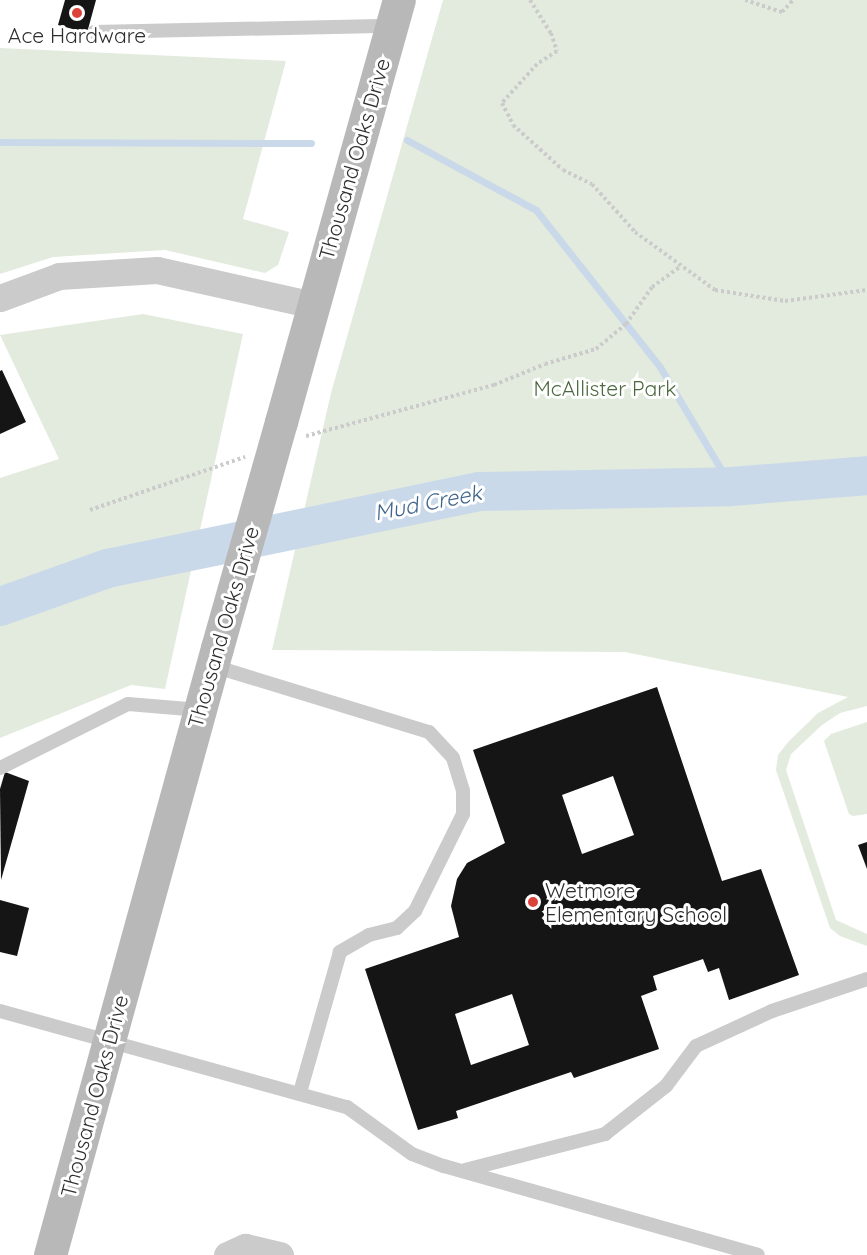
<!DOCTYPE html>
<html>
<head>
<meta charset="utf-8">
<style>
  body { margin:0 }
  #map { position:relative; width:867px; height:1255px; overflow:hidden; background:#fff; font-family:Quicksand,sans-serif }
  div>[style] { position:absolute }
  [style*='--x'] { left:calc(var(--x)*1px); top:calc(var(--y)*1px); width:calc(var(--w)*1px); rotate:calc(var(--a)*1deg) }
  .green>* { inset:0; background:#e2ebdd }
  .stream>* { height:7px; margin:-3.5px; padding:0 3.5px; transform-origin:3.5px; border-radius:3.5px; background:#cad9ea }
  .river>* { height:39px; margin:-19.5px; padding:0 19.5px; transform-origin:19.5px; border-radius:19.5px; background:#cad9ea }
  .building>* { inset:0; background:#151515 }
  .path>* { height:4px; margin-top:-2px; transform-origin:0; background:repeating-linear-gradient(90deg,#cbcbcb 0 3px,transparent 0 6px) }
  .service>* { height:14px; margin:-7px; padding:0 7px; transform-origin:7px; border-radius:7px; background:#cbcbcb }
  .minor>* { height:27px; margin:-13.5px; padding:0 13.5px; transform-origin:13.5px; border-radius:13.5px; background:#cbcbcb }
  .secondary>* { height:33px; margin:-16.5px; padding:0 16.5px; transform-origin:16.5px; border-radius:16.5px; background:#b8b8b8 }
  .secondary-bridge>* { height:33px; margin:-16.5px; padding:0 16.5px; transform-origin:16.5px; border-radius:16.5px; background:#b8b8b8 }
  .dots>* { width:16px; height:16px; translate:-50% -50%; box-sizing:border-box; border:3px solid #fff; border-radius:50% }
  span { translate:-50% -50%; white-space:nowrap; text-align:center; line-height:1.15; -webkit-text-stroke:6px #fff; paint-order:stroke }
  .poi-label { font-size:21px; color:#2e2e2e }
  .left { translate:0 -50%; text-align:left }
  .street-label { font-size:21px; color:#2e2e2e }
  .park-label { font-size:21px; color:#4c683e }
  .water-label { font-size:22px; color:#40658c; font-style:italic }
</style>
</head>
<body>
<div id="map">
  <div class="green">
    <i style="clip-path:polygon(443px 0,867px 0,867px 706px,840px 713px,822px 725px,791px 754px,786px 770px,836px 920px,867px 934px,867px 946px,840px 936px,830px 928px,776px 770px,778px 755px,788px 742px,818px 713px,848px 697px,625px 652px,272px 650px,331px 393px)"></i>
    <i style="clip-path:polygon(0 48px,286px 61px,243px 219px,289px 232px,278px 265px,265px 273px,165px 250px,53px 257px,0 274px)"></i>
    <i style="clip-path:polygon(143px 314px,243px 334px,165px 689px,131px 685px,0 738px,0 478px,59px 459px,0 335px)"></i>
    <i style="clip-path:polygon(867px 722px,867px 814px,853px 816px,849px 814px,824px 741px,831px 734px)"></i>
  </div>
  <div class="stream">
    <i style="--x:407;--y:140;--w:147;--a:28.5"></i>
    <i style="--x:536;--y:210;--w:200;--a:51.7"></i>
    <i style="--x:660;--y:367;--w:139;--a:59.2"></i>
    <i style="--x:0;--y:142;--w:311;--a:0.2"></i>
  </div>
  <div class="river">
    <i style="--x:0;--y:606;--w:114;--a:-19.6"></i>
    <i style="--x:107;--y:568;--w:379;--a:-11.7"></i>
    <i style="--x:478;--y:491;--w:253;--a:-1.1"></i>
    <i style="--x:731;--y:486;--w:136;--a:-4.6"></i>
  </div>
  <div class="building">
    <i style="clip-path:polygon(65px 0,96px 0,87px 33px,58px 25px)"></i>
    <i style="clip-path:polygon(2px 370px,26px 422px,0 434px,0 371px)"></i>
    <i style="clip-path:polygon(evenodd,657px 687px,722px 881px,761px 869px,799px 975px,729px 1000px,719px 968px,708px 972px,703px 959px,653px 976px,657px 990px,641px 996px,659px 1049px,574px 1078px,571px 1072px,456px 1111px,458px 1118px,418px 1130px,365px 969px,459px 937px,451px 906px,457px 879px,467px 863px,505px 843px,473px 750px,657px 687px,613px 776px,634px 835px,582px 854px,562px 795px,613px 776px,657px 687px,512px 994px,529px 1045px,471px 1065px,455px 1014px,512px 994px)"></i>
    <i style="clip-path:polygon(5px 772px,29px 781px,1px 880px,0 789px)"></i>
    <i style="clip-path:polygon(867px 842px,867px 869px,858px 845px)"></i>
    <i style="clip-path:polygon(0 900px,29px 908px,17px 956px,0 952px)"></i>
  </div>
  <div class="path">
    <i style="--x:530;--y:0;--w:39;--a:58"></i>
    <i style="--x:551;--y:33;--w:19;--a:72"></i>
    <i style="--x:557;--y:51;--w:24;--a:147"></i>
    <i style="--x:537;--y:64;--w:52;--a:131.9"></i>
    <i style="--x:502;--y:103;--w:25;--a:63"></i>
    <i style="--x:513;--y:125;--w:67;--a:42"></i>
    <i style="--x:563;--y:170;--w:32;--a:26"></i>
    <i style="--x:592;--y:184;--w:64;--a:48.1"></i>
    <i style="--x:635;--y:232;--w:99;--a:35.9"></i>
    <i style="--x:715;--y:290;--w:71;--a:8.9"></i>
    <i style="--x:785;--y:301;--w:83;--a:-7.6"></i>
    <i style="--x:745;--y:0;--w:39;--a:18"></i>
    <i style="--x:782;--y:12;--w:16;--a:-47"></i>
    <i style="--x:306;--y:436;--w:195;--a:-15.2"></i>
    <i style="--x:494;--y:385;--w:55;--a:-22.4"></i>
    <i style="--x:545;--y:364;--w:53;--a:-16.4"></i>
    <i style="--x:596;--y:349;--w:39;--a:-40"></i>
    <i style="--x:626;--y:324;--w:45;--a:-54.9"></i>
    <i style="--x:652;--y:287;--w:34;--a:-36"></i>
    <i style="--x:90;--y:510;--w:164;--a:-18.9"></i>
  </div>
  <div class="service">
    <i style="--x:94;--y:32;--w:297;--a:-1.2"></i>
    <i style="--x:213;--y:666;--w:226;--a:17"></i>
    <i style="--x:429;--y:732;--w:35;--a:47"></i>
    <i style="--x:453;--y:758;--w:34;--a:73"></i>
    <i style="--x:463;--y:791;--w:23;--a:90"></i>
    <i style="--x:463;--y:814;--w:108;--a:116.3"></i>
    <i style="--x:415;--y:911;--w:25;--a:137"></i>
    <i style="--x:397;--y:928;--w:29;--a:166"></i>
    <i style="--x:369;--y:935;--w:34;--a:150"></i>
    <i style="--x:340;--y:952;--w:146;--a:105.9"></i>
    <i style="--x:0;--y:768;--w:143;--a:-26.6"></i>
    <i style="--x:128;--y:704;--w:72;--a:4.8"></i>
    <i style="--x:0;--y:1011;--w:360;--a:15.5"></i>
    <i style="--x:347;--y:1107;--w:80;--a:35.9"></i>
    <i style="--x:412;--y:1154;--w:34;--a:21"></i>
    <i style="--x:444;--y:1166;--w:326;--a:15.8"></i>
    <i style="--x:465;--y:1170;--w:145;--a:-14.4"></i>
    <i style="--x:605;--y:1134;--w:78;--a:-38.2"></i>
    <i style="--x:666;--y:1086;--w:50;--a:-53.1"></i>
    <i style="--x:696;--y:1046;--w:84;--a:-24.7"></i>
    <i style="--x:772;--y:1011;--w:100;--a:-18.6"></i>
  </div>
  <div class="minor">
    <i style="--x:0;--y:298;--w:63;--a:-20.4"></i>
    <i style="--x:59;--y:276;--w:98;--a:-3.5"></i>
    <i style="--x:157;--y:270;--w:160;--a:12.6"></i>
    <i style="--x:227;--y:1255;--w:20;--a:-24"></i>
    <i style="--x:245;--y:1247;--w:36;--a:13"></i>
  </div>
  <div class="secondary">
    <i style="--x:281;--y:422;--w:438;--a:-74.4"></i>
    <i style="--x:50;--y:1255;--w:630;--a:-74.62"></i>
  </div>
  <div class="secondary-bridge">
    <i style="--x:217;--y:648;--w:235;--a:-74.2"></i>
  </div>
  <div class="dots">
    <i style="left:77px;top:13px;background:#dc4239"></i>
    <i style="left:533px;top:902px;background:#dc4239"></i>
  </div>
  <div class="poi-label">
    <span style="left:77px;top:35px">Ace Hardware</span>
    <span class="left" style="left:545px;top:902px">Wetmore<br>Elementary School</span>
  </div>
  <div class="street-label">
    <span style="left:354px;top:159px;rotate:-74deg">Thousand Oaks Drive</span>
    <span style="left:223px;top:627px;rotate:-74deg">Thousand Oaks Drive</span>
    <span style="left:94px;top:1096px;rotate:-75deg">Thousand Oaks Drive</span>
  </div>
  <div class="park-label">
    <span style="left:605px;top:388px">McAllister Park</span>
  </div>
  <div class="water-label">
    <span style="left:428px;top:503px;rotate:-11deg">Mud Creek</span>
  </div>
</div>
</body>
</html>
